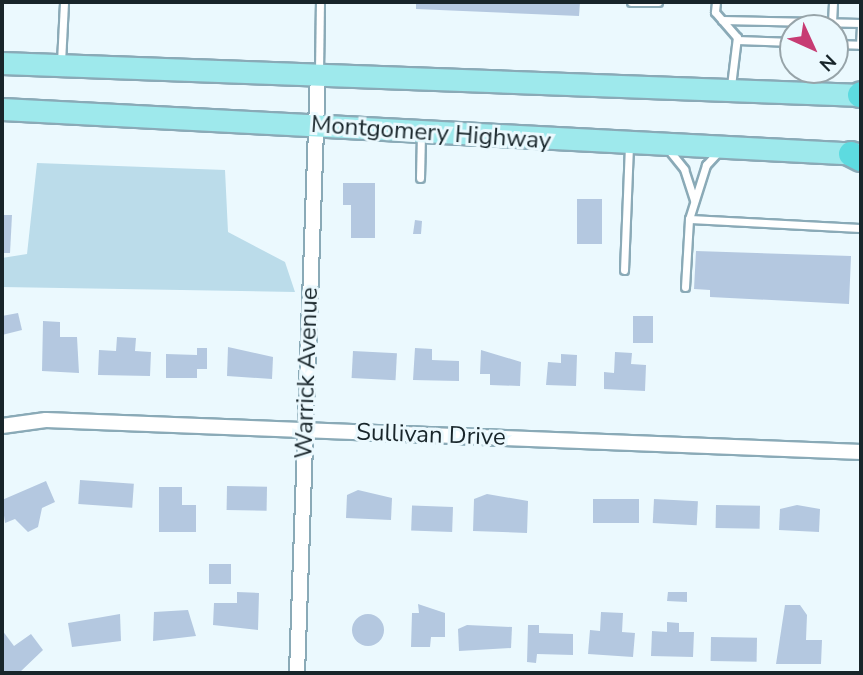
<!DOCTYPE html>
<html>
<head>
<meta charset="utf-8">
<style>
  body { margin:0 }
  #map { position:relative; width:863px; height:675px; overflow:hidden; background:#ebf9fe; font-family:"Nunito Sans",sans-serif }
  div>[style] { position:absolute }
  [style*='--x'] { left:calc(var(--x)*1px); top:calc(var(--y)*1px); width:calc(var(--w)*1px); rotate:calc(var(--a)*1deg) }
  .green>* { inset:0; background:#bbdcea }
  .building>* { inset:0; background:#b4c8e0; transform-origin:0 0 }
  .round { border-radius:50% }
  .roads { filter:drop-shadow(2px 0 #8aaab7) drop-shadow(-2px 0 #8aaab7) drop-shadow(0 2px #8aaab7) drop-shadow(0 -2px #8aaab7) }
  .lane>* { height:7px; margin:-3.5px; padding:0 3.5px; transform-origin:3.5px; border-radius:3.5px; background:#fff }
  .street>* { height:14px; margin:-7px; padding:0 7px; transform-origin:7px; border-radius:7px; background:#fff }
  .primary>* { height:21px; margin:-10.5px; padding:0 10.5px; transform-origin:10.5px; border-radius:10.5px; background:#9ee9ec }
  .highway>* { height:24px; margin:-12px; padding:0 12px; transform-origin:12px; border-radius:12px; background:#5ddbe0 }
  span { translate:-50% -50%; white-space:nowrap; text-align:center; line-height:1.15; -webkit-text-stroke:6px #ebf9fe; paint-order:stroke }
  .street-label { font-size:24px; color:#18252a }
  .frame { position:absolute; inset:0; border:4px solid #18252a; pointer-events:none }
  .north { position:absolute; left:779px; top:14px; width:70px; height:70px; box-sizing:border-box; background:#ebf9fe; border:2px solid #97a4a9; border-radius:50%; rotate:135deg; font-size:19px; font-weight:700; line-height:28px; text-align:center; color:#18252a }
  .north::after { content:''; display:block; margin:auto; width:24px; height:32px; background:#c73c73; clip-path:polygon(50% 0,100% 100%,50% 72%,0 100%) }
</style>
</head>
<body>
<div id="map">
  <div class="green">
    <i style="clip-path:polygon(37px 163px,225px 170px,228px 232px,285px 262px,295px 292px,2px 287px,2px 258px,27px 254px)"></i>
  </div>
  <div class="building">
    <i style="clip-path:polygon(416px 2px,580px 2px,579px 16px,416px 9px)"></i>
    <i style="clip-path:polygon(343px 183px,375px 183px,375px 238px,351px 238px,351px 205px,343px 205px)"></i>
    <i style="left:577px;top:199px;width:25px;height:45px"></i>
    <i style="clip-path:polygon(2px 215px,12px 215px,10px 253px,2px 253px)"></i>
    <i style="clip-path:polygon(415px 220px,422px 221px,421px 234px,413px 234px)"></i>
    <i style="clip-path:polygon(696px 251px,851px 256px,849px 304px,710px 297px,710px 290px,694px 289px)"></i>
    <i style="clip-path:polygon(18px 313px,22px 330px,2px 335px,2px 316px)"></i>
    <i style="left:653px;top:316px;width:27px;height:20px;rotate:90deg"></i>
    <i style="clip-path:polygon(43px 321px,60px 322px,60px 337px,77px 337px,79px 373px,42px 371px)"></i>
    <i style="clip-path:polygon(117px 337px,136px 338px,135px 351px,151px 352px,150px 376px,98px 375px,99px 350px,116px 351px)"></i>
    <i style="clip-path:polygon(228px 347px,273px 357px,272px 379px,227px 376px)"></i>
    <i style="clip-path:polygon(197px 348px,207px 348px,207px 369px,197px 369px,197px 378px,166px 378px,166px 354px,197px 355px)"></i>
    <i style="clip-path:polygon(415px 348px,432px 349px,432px 360px,459px 361px,459px 381px,413px 380px)"></i>
    <i style="clip-path:polygon(481px 350px,521px 362px,520px 386px,490px 385px,490px 374px,480px 374px)"></i>
    <i style="left:353px;top:351px;width:44px;height:27px;rotate:3deg"></i>
    <i style="clip-path:polygon(615px 352px,632px 353px,631px 364px,646px 365px,645px 391px,604px 389px,604px 372px,614px 373px)"></i>
    <i style="clip-path:polygon(561px 354px,577px 355px,576px 386px,546px 385px,548px 362px,561px 363px)"></i>
    <i style="left:80px;top:480px;width:54px;height:24px;rotate:4deg"></i>
    <i style="clip-path:polygon(46px 481px,55px 502px,42px 508px,38px 527px,28px 532px,15px 519px,5px 523px,2px 500px)"></i>
    <i style="left:227px;top:486px;width:40px;height:24px;rotate:1deg"></i>
    <i style="clip-path:polygon(159px 487px,182px 487px,182px 505px,196px 505px,196px 532px,159px 532px)"></i>
    <i style="clip-path:polygon(358px 490px,392px 498px,391px 520px,346px 518px,347px 495px)"></i>
    <i style="clip-path:polygon(487px 494px,528px 501px,527px 533px,473px 531px,474px 499px)"></i>
    <i style="left:593px;top:499px;width:46px;height:24px"></i>
    <i style="left:654px;top:499px;width:44px;height:24px;rotate:3deg"></i>
    <i style="left:716px;top:505px;width:44px;height:23px;rotate:1deg"></i>
    <i style="clip-path:polygon(797px 505px,820px 509px,819px 532px,779px 530px,780px 509px)"></i>
    <i style="left:453px;top:507px;width:25px;height:41px;rotate:92deg"></i>
    <i style="left:209px;top:564px;width:22px;height:20px"></i>
    <i style="clip-path:polygon(237px 592px,259px 593px,258px 630px,213px 625px,214px 603px,237px 603px)"></i>
    <i style="clip-path:polygon(668px 592px,687px 592px,687px 602px,667px 601px)"></i>
    <i style="clip-path:polygon(418px 604px,445px 613px,445px 637px,431px 637px,430px 647px,411px 647px,412px 613px,419px 613px)"></i>
    <i style="clip-path:polygon(785px 605px,800px 605px,807px 615px,806px 640px,822px 640px,821px 664px,776px 664px)"></i>
    <i style="clip-path:polygon(188px 610px,196px 636px,153px 641px,154px 612px)"></i>
    <i style="clip-path:polygon(601px 612px,623px 613px,622px 632px,635px 633px,633px 657px,588px 654px,590px 630px,600px 631px)"></i>
    <i style="clip-path:polygon(120px 614px,121px 641px,72px 647px,68px 623px)"></i>
    <i class="round" style="left:352px;top:614px;width:32px;height:32px"></i>
    <i style="clip-path:polygon(667px 622px,679px 623px,679px 632px,694px 632px,693px 657px,651px 656px,652px 631px,667px 632px)"></i>
    <i style="clip-path:polygon(467px 625px,512px 627px,511px 648px,459px 651px,458px 629px)"></i>
    <i style="clip-path:polygon(528px 625px,539px 625px,539px 633px,573px 634px,573px 655px,537px 654px,536px 663px,527px 662px)"></i>
    <i style="clip-path:polygon(2px 630px,14px 646px,31px 634px,43px 650px,19px 673px,2px 673px)"></i>
    <i style="left:711px;top:637px;width:46px;height:24px;rotate:1deg"></i>
  </div>
  <div class="roads">
    <div class="lane">
      <i style="--x:631;--y:2;--w:27;--a:0"></i>
      <i style="--x:716;--y:2;--w:10;--a:96"></i>
      <i style="--x:715;--y:12;--w:33;--a:49"></i>
      <i style="--x:737;--y:37;--w:49;--a:97"></i>
      <i style="--x:722;--y:20;--w:139;--a:1.2"></i>
      <i style="--x:832;--y:22;--w:20;--a:-87"></i>
      <i style="--x:737;--y:40;--w:56;--a:2"></i>
      <i style="--x:835;--y:44;--w:25;--a:2"></i>
      <i style="--x:860;--y:45;--w:20;--a:-87"></i>
      <i style="--x:61;--y:62;--w:60;--a:-87.1"></i>
      <i style="--x:319;--y:72;--w:70;--a:-89.2"></i>
      <i style="--x:668;--y:149;--w:26;--a:51"></i>
      <i style="--x:684;--y:169;--w:33;--a:72"></i>
      <i style="--x:420;--y:178;--w:44;--a:-88.7"></i>
      <i style="--x:689;--y:219;--w:172;--a:3"></i>
      <i style="--x:624;--y:270;--w:125;--a:-87.7"></i>
      <i style="--x:685;--y:287;--w:68;--a:-86.6"></i>
      <i style="--x:689;--y:219;--w:57;--a:-72.5"></i>
      <i style="--x:706;--y:165;--w:18;--a:-47"></i>
    </div>
    <div class="street">
      <i style="--x:2;--y:426;--w:44;--a:-7.8"></i>
      <i style="--x:46;--y:420;--w:816;--a:2.25"></i>
      <i style="--x:297;--y:673;--w:600;--a:-88"></i>
    </div>
    <div class="primary">
      <i style="--x:2;--y:63;--w:860;--a:2.13"></i>
      <i style="--x:2;--y:109;--w:860;--a:3"></i>
    </div>
    <div class="highway">
      <i style="--x:860;--y:95;--w:1;--a:-45"></i>
      <i style="--x:851;--y:154;--w:11;--a:27"></i>
    </div>
  </div>
  <div class="street-label">
    <span style="left:431px;top:133px;rotate:4deg">Montgomery Highway</span>
    <span style="left:307px;top:373px;rotate:-88deg">Warrick Avenue</span>
    <span style="left:431px;top:435px;rotate:2deg">Sullivan Drive</span>
  </div>
  <div class="frame"></div>
  <div class="north">N</div>
</div>
</body>
</html>
